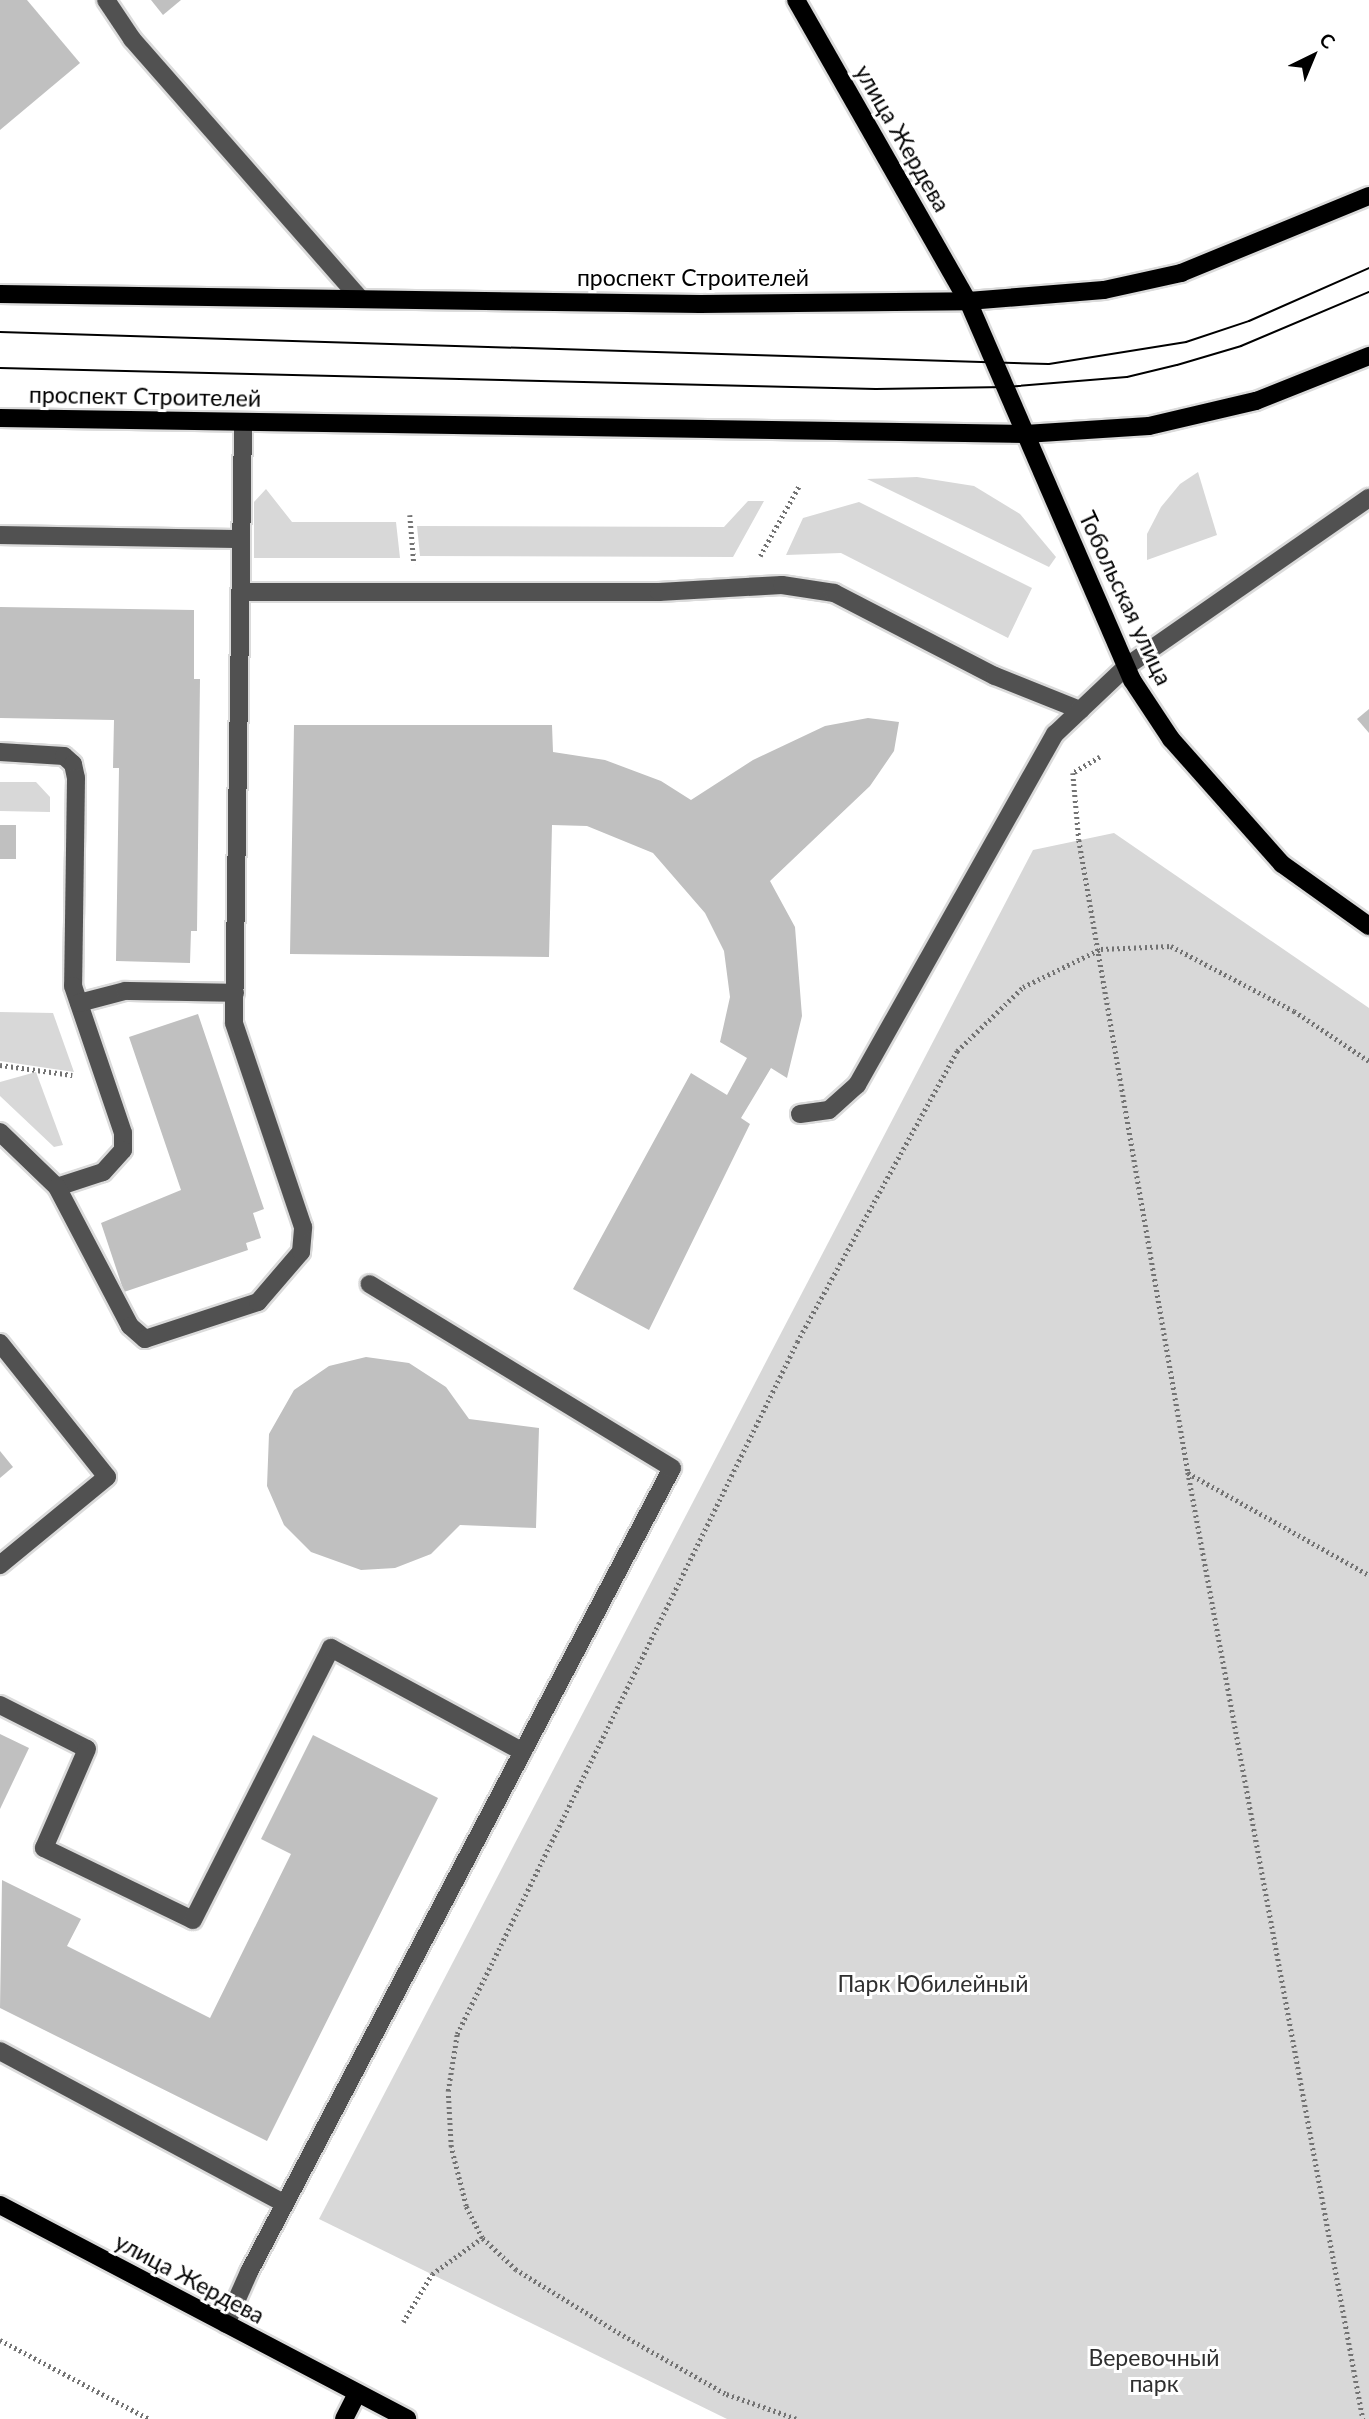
<!DOCTYPE html>
<html>
<head>
<meta charset="utf-8">
<style>
  body { margin:0 }
  #map { position:relative; width:1369px; height:2419px; overflow:hidden; background:#fff; font-family:Lato,sans-serif }
  div>[style] { position:absolute }
  [style*='--x'] { left:calc(var(--x)*1px); top:calc(var(--y)*1px); width:calc(var(--w)*1px); rotate:calc(var(--a)*1deg) }
  .green>* { inset:0; background:#d8d8d8 }
  .building>* { inset:0; background:#c0c0c0; transform-origin:0 0 }
  .path>* { height:4.5px; margin-top:-2.25px; transform-origin:0; background:repeating-linear-gradient(90deg,#737373 0 2px,transparent 0 5.5px) }
  .roads { filter:drop-shadow(2px 0 #dbdbdb) drop-shadow(-2px 0 #dbdbdb) drop-shadow(0 2px #dbdbdb) drop-shadow(0 -2px #dbdbdb) }
  .minor>* { height:18px; margin:-9px; padding:0 9px; transform-origin:9px; border-radius:9px; background:#515151 }
  .major>* { height:18px; margin:-9px; padding:0 9px; transform-origin:9px; border-radius:9px; background:#000 }
  .tram>* { height:2px; margin:-1px; padding:0 1px; transform-origin:1px; border-radius:1px; background:#000 }
  span { translate:-50% -50%; white-space:nowrap; text-align:center; line-height:1.15; -webkit-text-stroke:6px #fff; paint-order:stroke }
  .street-label { font-size:23px; color:#000 }
  .park-label { font-size:23px; color:#2f2f2f }
  .north { position:absolute; left:1278px; top:21px; width:70px; height:70px; -webkit-text-stroke:5px #fff; paint-order:stroke; rotate:43deg; font-size:19px; font-weight:700; line-height:28px; text-align:center; color:#000 }
  .north::after { content:''; display:block; margin:auto; width:24px; height:32px; background:#000; clip-path:polygon(50% 0,100% 100%,50% 72%,0 100%) }
</style>
</head>
<body>
<div id="map">
  <div class="green">
    <i style="clip-path:polygon(1198px 472px,1217px 535px,1147px 560px,1147px 534px,1161px 507px,1180px 484px)"></i>
    <i style="clip-path:polygon(917px 477px,974px 486px,1020px 514px,1056px 557px,1049px 567px,867px 479px)"></i>
    <i style="clip-path:polygon(266px 489px,292px 522px,396px 522px,400px 558px,254px 558px,254px 502px)"></i>
    <i style="clip-path:polygon(748px 501px,764px 501px,733px 557px,420px 556px,417px 526px,724px 527px)"></i>
    <i style="clip-path:polygon(859px 502px,1032px 588px,1008px 638px,841px 553px,786px 555px,803px 518px)"></i>
    <i style="clip-path:polygon(0 782px,36px 782px,50px 797px,50px 812px,0 811px)"></i>
    <i style="clip-path:polygon(1114px 833px,1369px 1008px,1369px 2419px,727px 2419px,319px 2219px,1033px 850px)"></i>
    <i style="clip-path:polygon(0 1012px,53px 1013px,74px 1072px,0 1061px)"></i>
    <i style="clip-path:polygon(36px 1072px,63px 1145px,54px 1147px,0 1096px,0 1082px)"></i>
  </div>
  <div class="building">
    <i style="clip-path:polygon(0 0,27px 0,80px 63px,0 130px)"></i>
    <i style="clip-path:polygon(151px 0,181px 0,163px 15px)"></i>
    <i style="clip-path:polygon(0 607px,194px 610px,194px 679px,200px 679px,197px 931px,191px 931px,190px 963px,116px 961px,119px 768px,113px 768px,114px 720px,0 718px)"></i>
    <i style="clip-path:polygon(1369px 709px,1369px 733px,1357px 719px)"></i>
    <i style="clip-path:polygon(868px 718px,899px 722px,894px 751px,870px 786px,770px 881px,795px 927px,802px 1016px,787px 1078px,771px 1068px,741px 1118px,750px 1124px,649px 1330px,573px 1289px,691px 1073px,727px 1095px,747px 1058px,720px 1042px,730px 997px,724px 951px,705px 913px,653px 853px,587px 826px,552px 825px,549px 957px,290px 954px,294px 725px,552px 725px,553px 752px,605px 760px,661px 781px,691px 800px,753px 760px,825px 726px)"></i>
    <i style="left:0;top:825px;width:16px;height:34px"></i>
    <i style="clip-path:polygon(198px 1014px,264px 1209px,253px 1213px,261px 1238px,246px 1243px,248px 1250px,124px 1292px,101px 1223px,181px 1190px,129px 1037px)"></i>
    <i style="clip-path:polygon(366px 1357px,409px 1363px,446px 1387px,469px 1419px,539px 1428px,536px 1528px,460px 1525px,431px 1554px,395px 1568px,361px 1570px,311px 1552px,284px 1525px,267px 1486px,269px 1434px,294px 1390px,329px 1366px)"></i>
    <i style="clip-path:polygon(0 1451px,13px 1467px,0 1478px)"></i>
    <i style="clip-path:polygon(0 1734px,29px 1748px,0 1809px)"></i>
    <i style="clip-path:polygon(313px 1735px,438px 1798px,267px 2141px,0 2008px,2px 1880px,81px 1919px,67px 1946px,210px 2018px,291px 1854px,261px 1839px)"></i>
  </div>
  <div class="path">
    <i style="--x:410;--y:515;--w:49;--a:85.3"></i>
    <i style="--x:760;--y:556;--w:82;--a:-60.9"></i>
    <i style="--x:1100;--y:757;--w:31;--a:149"></i>
    <i style="--x:1073;--y:773;--w:67;--a:84.9"></i>
    <i style="--x:1079;--y:840;--w:641;--a:80.21"></i>
    <i style="--x:1188;--y:1472;--w:963;--a:79.53"></i>
    <i style="--x:0;--y:1065;--w:73;--a:7.9"></i>
    <i style="--x:1188;--y:1473;--w:208;--a:29.4"></i>
    <i style="--x:403;--y:2322;--w:56;--a:-58.9"></i>
    <i style="--x:432;--y:2274;--w:62;--a:-35.8"></i>
    <i style="--x:0;--y:2340;--w:169;--a:27.9"></i>
    <i style="--x:796;--y:2419;--w:75;--a:-160.6"></i>
    <i style="--x:725;--y:2394;--w:121;--a:-150.3"></i>
    <i style="--x:620;--y:2334;--w:122;--a:-148.4"></i>
    <i style="--x:516;--y:2270;--w:47;--a:-136.7"></i>
    <i style="--x:482;--y:2238;--w:36;--a:-117"></i>
    <i style="--x:466;--y:2206;--w:61;--a:-104.3"></i>
    <i style="--x:451;--y:2147;--w:56;--a:-93.1"></i>
    <i style="--x:448;--y:2091;--w:58;--a:-81"></i>
    <i style="--x:457;--y:2034;--w:771;--a:-63.83"></i>
    <i style="--x:797;--y:1342;--w:332;--a:-61.2"></i>
    <i style="--x:957;--y:1051;--w:92;--a:-44.1"></i>
    <i style="--x:1023;--y:987;--w:87;--a:-26"></i>
    <i style="--x:1101;--y:949;--w:70;--a:-2.5"></i>
    <i style="--x:1171;--y:946;--w:139;--a:27.9"></i>
    <i style="--x:1294;--y:1011;--w:90;--a:33.7"></i>
  </div>
  <div class="roads">
    <div class="minor">
      <i style="--x:106;--y:0;--w:47;--a:56.3"></i>
      <i style="--x:132;--y:39;--w:344;--a:48.7"></i>
      <i style="--x:0;--y:535;--w:241;--a:1"></i>
      <i style="--x:247;--y:592;--w:412;--a:0"></i>
      <i style="--x:659;--y:592;--w:123;--a:-3.3"></i>
      <i style="--x:782;--y:585;--w:53;--a:8.7"></i>
      <i style="--x:834;--y:593;--w:181;--a:27.3"></i>
      <i style="--x:995;--y:676;--w:92;--a:21.8"></i>
      <i style="--x:0;--y:752;--w:64;--a:3.6"></i>
      <i style="--x:64;--y:756;--w:12;--a:42"></i>
      <i style="--x:73;--y:764;--w:14;--a:78"></i>
      <i style="--x:76;--y:778;--w:208;--a:90.8"></i>
      <i style="--x:73;--y:986;--w:155;--a:71.2"></i>
      <i style="--x:123;--y:1133;--w:17;--a:90"></i>
      <i style="--x:123;--y:1150;--w:30;--a:132"></i>
      <i style="--x:103;--y:1172;--w:48;--a:161.9"></i>
      <i style="--x:79;--y:1003;--w:48;--a:-14.6"></i>
      <i style="--x:125;--y:991;--w:110;--a:1"></i>
      <i style="--x:800;--y:1114;--w:29;--a:-8"></i>
      <i style="--x:829;--y:1110;--w:38;--a:-42"></i>
      <i style="--x:857;--y:1085;--w:403;--a:-60.6"></i>
      <i style="--x:1055;--y:734;--w:99;--a:-43.4"></i>
      <i style="--x:1127;--y:666;--w:295;--a:-34.8"></i>
      <i style="--x:0;--y:1132;--w:79;--a:44"></i>
      <i style="--x:57;--y:1187;--w:157;--a:62.3"></i>
      <i style="--x:130;--y:1326;--w:20;--a:41"></i>
      <i style="--x:145;--y:1339;--w:119;--a:-18.1"></i>
      <i style="--x:258;--y:1302;--w:66;--a:-49.3"></i>
      <i style="--x:301;--y:1252;--w:25;--a:-85"></i>
      <i style="--x:303;--y:1227;--w:215;--a:-108.7"></i>
      <i style="--x:234;--y:1023;--w:601;--a:-89.14"></i>
      <i style="--x:0;--y:1343;--w:171;--a:51.4"></i>
      <i style="--x:107;--y:1477;--w:139;--a:140.6"></i>
      <i style="--x:0;--y:1705;--w:97;--a:26.8"></i>
      <i style="--x:87;--y:1749;--w:108;--a:113.5"></i>
      <i style="--x:44;--y:1848;--w:165;--a:25.8"></i>
      <i style="--x:193;--y:1920;--w:305;--a:-63.1"></i>
      <i style="--x:331;--y:1648;--w:218;--a:28.4"></i>
      <i style="--x:0;--y:2051;--w:323;--a:28.2"></i>
      <i style="--x:226;--y:2324;--w:57;--a:-66.1"></i>
      <i style="--x:249;--y:2272;--w:908;--a:-62.25"></i>
      <i style="--x:672;--y:1468;--w:354;--a:-148.7"></i>
    </div>
    <div class="major">
      <i style="--x:796;--y:0;--w:347;--a:60.3"></i>
      <i style="--x:968;--y:301;--w:413;--a:66.6"></i>
      <i style="--x:1132;--y:680;--w:71;--a:56.5"></i>
      <i style="--x:1171;--y:739;--w:167;--a:48.4"></i>
      <i style="--x:1282;--y:864;--w:107;--a:35.5"></i>
      <i style="--x:0;--y:294;--w:700;--a:0.82"></i>
      <i style="--x:700;--y:304;--w:268;--a:-0.6"></i>
      <i style="--x:968;--y:301;--w:136;--a:-4.6"></i>
      <i style="--x:1104;--y:290;--w:79;--a:-12.4"></i>
      <i style="--x:1181;--y:273;--w:203;--a:-22.3"></i>
      <i style="--x:0;--y:418;--w:1025;--a:0.89"></i>
      <i style="--x:1025;--y:434;--w:124;--a:-3.7"></i>
      <i style="--x:1149;--y:426;--w:110;--a:-13.2"></i>
      <i style="--x:1256;--y:401;--w:122;--a:-21.7"></i>
      <i style="--x:0;--y:2205;--w:460;--a:27.7"></i>
      <i style="--x:344;--y:2419;--w:29;--a:-63"></i>
    </div>
  </div>
  <div class="tram">
    <i style="--x:0;--y:332;--w:1049;--a:1.75"></i>
    <i style="--x:1049;--y:364;--w:139;--a:-9.1"></i>
    <i style="--x:1186;--y:342;--w:66;--a:-18.4"></i>
    <i style="--x:1249;--y:321;--w:131;--a:-23.8"></i>
    <i style="--x:0;--y:368;--w:876;--a:1.37"></i>
    <i style="--x:876;--y:389;--w:130;--a:-0.9"></i>
    <i style="--x:1006;--y:387;--w:121;--a:-4.7"></i>
    <i style="--x:1127;--y:377;--w:51;--a:-13.5"></i>
    <i style="--x:1177;--y:365;--w:67;--a:-16.5"></i>
    <i style="--x:1241;--y:346;--w:139;--a:-22.9"></i>
  </div>
  <div class="street-label">
    <span style="left:903px;top:138px;rotate:60deg">улица Жердева</span>
    <span style="left:693px;top:277px">проспект Строителей</span>
    <span style="left:145px;top:396px;rotate:1deg">проспект Строителей</span>
    <span style="left:1126px;top:598px;rotate:65deg">Тобольская улица</span>
    <span style="left:190px;top:2278px;rotate:28deg">улица Жердева</span>
  </div>
  <div class="park-label">
    <span style="left:933px;top:1983px">Парк Юбилейный</span>
    <span style="left:1154px;top:2370px">Веревочный<br>парк</span>
  </div>
  <div class="north">С</div>
</div>
</body>
</html>
